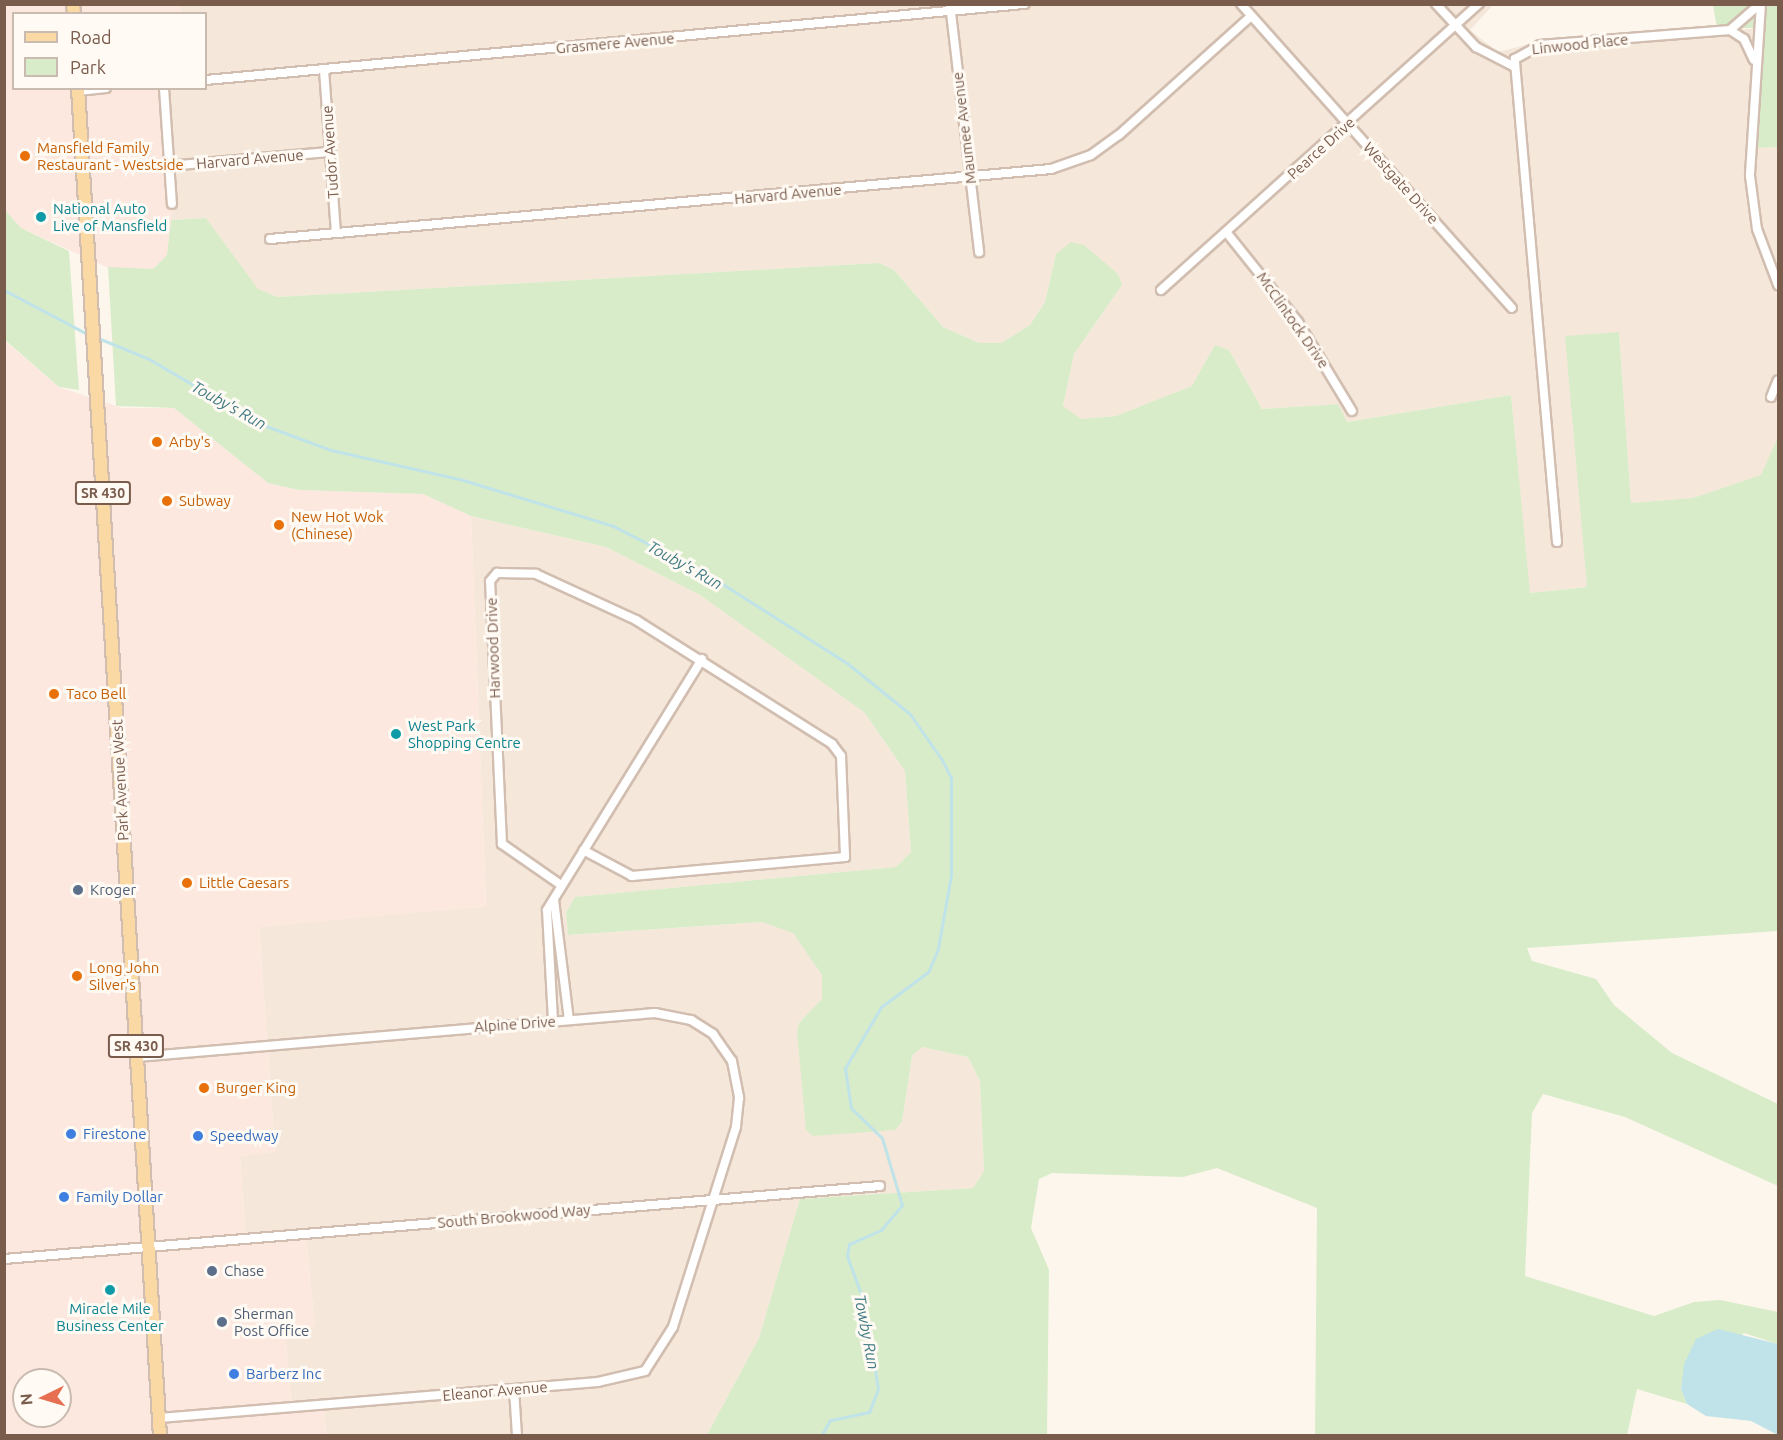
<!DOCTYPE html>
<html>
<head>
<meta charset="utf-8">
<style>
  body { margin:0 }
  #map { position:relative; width:1783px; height:1440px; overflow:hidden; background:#fdf6ec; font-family:Ubuntu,sans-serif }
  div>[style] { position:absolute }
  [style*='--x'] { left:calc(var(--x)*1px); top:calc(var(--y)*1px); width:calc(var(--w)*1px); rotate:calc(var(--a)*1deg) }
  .residential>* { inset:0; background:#f5e8da }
  .commercial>* { inset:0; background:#fde8e0 }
  .green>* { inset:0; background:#d8ecc9 }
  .water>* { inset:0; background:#bfe3e8 }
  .stream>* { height:3px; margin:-1.5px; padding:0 1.5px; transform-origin:1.5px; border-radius:1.5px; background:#bfe3e8 }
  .roads { filter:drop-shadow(2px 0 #d1beb0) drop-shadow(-2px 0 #d1beb0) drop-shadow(0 2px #d1beb0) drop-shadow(0 -2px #d1beb0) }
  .street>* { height:8px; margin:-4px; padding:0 4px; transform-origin:4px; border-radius:4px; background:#fff }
  .primary>* { height:12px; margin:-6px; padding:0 6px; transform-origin:6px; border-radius:6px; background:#fbd9a5 }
  .dots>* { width:16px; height:16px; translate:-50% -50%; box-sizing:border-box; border:3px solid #fffaf3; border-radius:50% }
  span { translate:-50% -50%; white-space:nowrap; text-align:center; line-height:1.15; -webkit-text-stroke:6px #fffaf3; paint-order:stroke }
  .shield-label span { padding:2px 4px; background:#fffaf3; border:2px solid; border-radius:4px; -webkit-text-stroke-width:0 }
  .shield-label { font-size:14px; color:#7a5c4d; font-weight:700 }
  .street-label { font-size:15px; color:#7a5c4d }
  .food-label { font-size:15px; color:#c56008 }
  .left { translate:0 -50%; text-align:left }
  .culture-label { font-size:15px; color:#0d838f }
  .service-label { font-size:15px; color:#4e5e75 }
  .shop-label { font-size:15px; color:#366cbe }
  .water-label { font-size:16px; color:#437c86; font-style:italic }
  .frame { position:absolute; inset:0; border:6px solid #7a5c4d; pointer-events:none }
  .legend { position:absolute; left:12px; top:12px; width:195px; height:78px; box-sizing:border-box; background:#fffaf3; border:2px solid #cabbb1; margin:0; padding:8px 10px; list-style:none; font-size:18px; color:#7a5c4d }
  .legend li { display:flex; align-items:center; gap:12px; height:30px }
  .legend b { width:30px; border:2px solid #cabbb1 }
  .north { position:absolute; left:12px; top:1368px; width:60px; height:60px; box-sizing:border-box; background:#fffaf3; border:2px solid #cabbb1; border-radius:50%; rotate:265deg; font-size:16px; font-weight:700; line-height:24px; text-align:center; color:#7a5c4d }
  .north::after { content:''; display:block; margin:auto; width:21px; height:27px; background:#e76f51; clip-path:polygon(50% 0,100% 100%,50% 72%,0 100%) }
</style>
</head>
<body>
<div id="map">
  <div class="residential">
    <i style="clip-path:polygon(181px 4px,1494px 4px,1470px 30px,1498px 52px,1536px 42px,1764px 28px,1755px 119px,1756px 148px,1778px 147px,1778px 437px,1762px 475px,1693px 498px,1631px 503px,1619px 333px,1587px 587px,1529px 593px,1511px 395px,1346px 422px,1338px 404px,1262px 409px,1229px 350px,1215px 345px,1193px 386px,1116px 416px,1081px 419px,1063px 407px,1074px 354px,1122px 285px,1056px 254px,1045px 302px,1030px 325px,1001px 343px,979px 343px,943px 327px,894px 270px,879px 263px,277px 297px,258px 290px,206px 218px,171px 220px,161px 89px,206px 88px,206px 14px,181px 13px)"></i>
    <i style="clip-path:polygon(471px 516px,606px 547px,700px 595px,864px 712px,905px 771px,911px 852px,896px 867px,575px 897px,566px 912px,569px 935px,763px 922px,793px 932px,822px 975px,822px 999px,799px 1023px,902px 1122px,912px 1056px,922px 1047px,968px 1057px,980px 1081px,984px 1171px,973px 1188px,800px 1199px,759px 1338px,707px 1435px,326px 1435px,324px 1409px,292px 1413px,291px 1402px,285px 1330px,315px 1326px,306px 1240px,246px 1245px,240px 1155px,275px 1152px,259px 926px,486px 906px)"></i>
  </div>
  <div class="commercial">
    <i style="clip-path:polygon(5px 5px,181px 5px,181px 13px,14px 14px,14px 88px,161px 89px,171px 220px,167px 255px,153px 269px,115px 271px,21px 228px,5px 210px)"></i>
    <i style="clip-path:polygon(evenodd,4px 340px,59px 387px,122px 408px,174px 408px,268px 483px,299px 490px,423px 494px,471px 516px,486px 906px,259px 927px,275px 1152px,240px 1156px,246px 1245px,306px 1240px,315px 1326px,285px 1330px,291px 1402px,292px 1413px,324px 1409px,326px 1435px,5px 1435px,4px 340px,24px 1380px,60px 1380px,60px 1416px,24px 1416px,24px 1380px)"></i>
  </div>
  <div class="green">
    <i style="clip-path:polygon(1713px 5px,1778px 5px,1778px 147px,1756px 148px,1763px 28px,1717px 28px)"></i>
    <i style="clip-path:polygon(5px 210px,21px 228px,69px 251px,79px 390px,59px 387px,5px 340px)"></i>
    <i style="clip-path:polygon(206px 218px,258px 289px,277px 297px,879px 263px,894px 270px,943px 327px,979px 343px,1001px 343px,1030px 325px,1045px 302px,1056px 254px,1071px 242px,1084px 245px,1118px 274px,1122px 285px,1074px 354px,1063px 406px,1081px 419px,1116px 416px,1192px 386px,1215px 345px,1229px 350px,1262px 409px,1338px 404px,1347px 422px,1511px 395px,1530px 593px,1587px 587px,1565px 336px,1619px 332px,1631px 503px,1693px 498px,1761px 475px,1778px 437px,1778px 931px,1527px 948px,1532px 961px,1596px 979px,1614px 1005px,1672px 1053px,1778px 1104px,1778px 1186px,1625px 1117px,1543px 1094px,1532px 1113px,1525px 1276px,1654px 1316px,1694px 1302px,1720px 1300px,1778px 1312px,1778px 1344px,1744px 1333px,1681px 1389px,1687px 1404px,1637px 1389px,1627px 1435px,1315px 1435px,1317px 1208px,1217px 1168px,1183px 1177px,1052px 1173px,1039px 1179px,1031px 1228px,1049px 1270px,1047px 1435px,707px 1435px,759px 1338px,800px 1199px,973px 1188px,984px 1171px,980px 1081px,968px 1057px,922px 1047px,912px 1056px,902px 1122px,895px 1130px,813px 1136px,806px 1130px,797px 1032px,799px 1023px,822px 999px,822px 975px,793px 933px,762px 922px,568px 935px,566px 912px,575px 897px,896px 867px,911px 852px,905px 771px,864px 712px,700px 595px,606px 547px,471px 516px,423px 494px,299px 490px,268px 483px,174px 408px,116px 406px,108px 267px,153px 269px,167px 255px,171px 220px)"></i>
  </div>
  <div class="water">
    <i style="clip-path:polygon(1718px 1329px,1778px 1344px,1778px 1435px,1751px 1421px,1706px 1416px,1687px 1404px,1681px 1389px,1684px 1364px,1696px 1339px)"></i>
  </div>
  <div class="stream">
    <i style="--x:4;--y:290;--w:96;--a:27.9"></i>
    <i style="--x:98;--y:338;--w:55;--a:22.4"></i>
    <i style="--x:149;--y:359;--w:126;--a:30.4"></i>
    <i style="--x:258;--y:423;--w:78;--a:20.3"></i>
    <i style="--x:331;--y:450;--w:135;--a:12.8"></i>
    <i style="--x:463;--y:480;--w:157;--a:17"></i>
    <i style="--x:613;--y:526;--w:100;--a:26.8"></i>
    <i style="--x:702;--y:571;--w:172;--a:32.4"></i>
    <i style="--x:847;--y:663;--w:81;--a:39"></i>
    <i style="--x:910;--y:714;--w:56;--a:55.2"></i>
    <i style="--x:942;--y:760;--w:20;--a:63"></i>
    <i style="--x:951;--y:778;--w:97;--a:90"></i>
    <i style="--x:951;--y:875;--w:75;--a:100"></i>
    <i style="--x:938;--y:949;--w:25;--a:113"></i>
    <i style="--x:928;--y:972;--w:59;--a:143.3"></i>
    <i style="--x:881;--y:1007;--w:71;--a:120.5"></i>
    <i style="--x:845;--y:1068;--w:40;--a:81.5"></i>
    <i style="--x:851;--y:1108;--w:43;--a:44.1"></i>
    <i style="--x:882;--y:1138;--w:70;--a:73.4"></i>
    <i style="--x:902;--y:1205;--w:33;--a:130"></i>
    <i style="--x:881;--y:1230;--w:35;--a:156"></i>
    <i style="--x:849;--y:1244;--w:12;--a:99"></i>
    <i style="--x:847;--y:1256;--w:52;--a:69.8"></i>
    <i style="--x:865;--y:1305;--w:85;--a:81.2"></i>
    <i style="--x:878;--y:1389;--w:25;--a:111"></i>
    <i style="--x:869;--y:1412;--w:40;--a:168"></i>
    <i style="--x:830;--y:1420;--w:18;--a:119"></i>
  </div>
  <div class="roads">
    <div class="street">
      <i style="--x:950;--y:4;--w:250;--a:83.3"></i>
      <i style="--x:1241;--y:4;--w:407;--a:48.3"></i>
      <i style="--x:1436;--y:4;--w:59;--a:47.1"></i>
      <i style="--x:1476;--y:47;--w:42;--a:27.2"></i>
      <i style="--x:1761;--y:4;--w:172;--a:93.7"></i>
      <i style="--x:1750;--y:176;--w:53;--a:82.5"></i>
      <i style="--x:1757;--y:229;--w:60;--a:69.4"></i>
      <i style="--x:1730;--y:30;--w:17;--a:33"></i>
      <i style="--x:1744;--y:39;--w:23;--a:65"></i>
      <i style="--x:324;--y:70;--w:163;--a:85.8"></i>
      <i style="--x:206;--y:80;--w:822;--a:-5.31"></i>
      <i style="--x:164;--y:88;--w:116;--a:86.1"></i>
      <i style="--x:78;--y:91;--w:28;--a:-6"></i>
      <i style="--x:169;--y:166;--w:162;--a:-5"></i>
      <i style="--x:1227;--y:233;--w:114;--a:51.4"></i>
      <i style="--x:1298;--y:322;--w:104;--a:58.8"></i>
      <i style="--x:270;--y:239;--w:784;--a:-5.12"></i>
      <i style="--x:1051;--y:169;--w:42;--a:-19.3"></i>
      <i style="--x:1091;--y:155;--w:34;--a:-36"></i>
      <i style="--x:1119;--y:135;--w:178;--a:-42"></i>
      <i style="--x:1161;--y:290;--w:428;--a:-42"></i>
      <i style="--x:1771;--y:397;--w:18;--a:-68"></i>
      <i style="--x:1557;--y:542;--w:485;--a:-95"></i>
      <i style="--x:1515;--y:59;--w:29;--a:-29"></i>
      <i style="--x:1540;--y:45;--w:191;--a:-4.5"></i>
      <i style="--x:1730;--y:30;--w:40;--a:-41"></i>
      <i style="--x:561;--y:885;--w:72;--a:-145.2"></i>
      <i style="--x:502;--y:844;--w:263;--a:-92.6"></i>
      <i style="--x:490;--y:581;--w:11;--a:-49"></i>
      <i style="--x:497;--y:573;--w:39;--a:1"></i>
      <i style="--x:536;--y:574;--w:110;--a:24.7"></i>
      <i style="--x:636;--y:620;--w:232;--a:32.3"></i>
      <i style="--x:832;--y:744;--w:15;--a:53"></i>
      <i style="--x:841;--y:756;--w:101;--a:87.7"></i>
      <i style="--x:845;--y:857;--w:214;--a:174.9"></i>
      <i style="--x:632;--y:876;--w:55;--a:-152"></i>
      <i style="--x:554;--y:900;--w:121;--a:82.9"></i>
      <i style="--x:553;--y:1021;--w:111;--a:-93.1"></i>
      <i style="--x:547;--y:910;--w:295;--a:-58.3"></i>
      <i style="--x:137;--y:1057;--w:520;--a:-4.86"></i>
      <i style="--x:655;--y:1013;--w:37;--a:11"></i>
      <i style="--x:691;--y:1020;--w:26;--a:32"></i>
      <i style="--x:713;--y:1034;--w:33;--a:55"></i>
      <i style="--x:732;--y:1061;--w:38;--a:79"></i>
      <i style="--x:739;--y:1098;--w:29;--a:96"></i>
      <i style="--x:736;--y:1127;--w:210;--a:107.5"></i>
      <i style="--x:673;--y:1327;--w:52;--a:122.5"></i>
      <i style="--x:645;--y:1371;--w:48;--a:166.8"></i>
      <i style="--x:598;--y:1382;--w:440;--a:175.3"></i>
      <i style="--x:4;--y:1259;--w:879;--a:-4.76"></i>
      <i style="--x:514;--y:1389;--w:47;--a:86.3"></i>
    </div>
    <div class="primary">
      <i style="--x:73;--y:4;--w:10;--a:84"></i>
      <i style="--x:78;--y:88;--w:1350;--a:86.52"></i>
    </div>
  </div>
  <div class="dots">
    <i style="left:25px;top:156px;background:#e8710a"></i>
    <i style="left:41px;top:217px;background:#0f9aa8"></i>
    <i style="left:157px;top:442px;background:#e8710a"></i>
    <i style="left:167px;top:501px;background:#e8710a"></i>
    <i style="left:279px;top:525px;background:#e8710a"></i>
    <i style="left:54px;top:694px;background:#e8710a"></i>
    <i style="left:396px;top:734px;background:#0f9aa8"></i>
    <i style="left:187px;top:883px;background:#e8710a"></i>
    <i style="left:78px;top:890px;background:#5c6f8a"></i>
    <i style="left:77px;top:976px;background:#e8710a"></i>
    <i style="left:204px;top:1088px;background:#e8710a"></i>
    <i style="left:71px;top:1134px;background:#3f7fe0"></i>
    <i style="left:198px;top:1136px;background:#3f7fe0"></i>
    <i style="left:64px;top:1197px;background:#3f7fe0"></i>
    <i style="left:212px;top:1271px;background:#5c6f8a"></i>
    <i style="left:110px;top:1290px;background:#0f9aa8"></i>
    <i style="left:222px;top:1322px;background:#5c6f8a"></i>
    <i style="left:234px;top:1374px;background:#3f7fe0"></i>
  </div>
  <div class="shield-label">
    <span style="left:103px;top:493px">SR 430</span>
    <span style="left:136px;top:1046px">SR 430</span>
  </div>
  <div class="street-label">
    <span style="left:615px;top:43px;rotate:-5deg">Grasmere Avenue</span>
    <span style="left:1580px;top:44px;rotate:-6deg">Linwood Place</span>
    <span style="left:964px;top:128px;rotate:-97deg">Maumee Avenue</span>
    <span style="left:1321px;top:148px;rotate:-42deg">Pearce Drive</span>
    <span style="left:330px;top:152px;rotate:-94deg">Tudor Avenue</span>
    <span style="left:250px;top:159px;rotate:-5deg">Harvard Avenue</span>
    <span style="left:1401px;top:183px;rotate:48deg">Westgate Drive</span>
    <span style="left:788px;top:194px;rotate:-5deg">Harvard Avenue</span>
    <span style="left:1293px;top:320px;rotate:55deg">McClintock Drive</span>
    <span style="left:493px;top:648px;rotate:-92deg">Harwood Drive</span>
    <span style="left:120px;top:780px;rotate:-93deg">Park Avenue West</span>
    <span style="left:515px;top:1024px;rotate:-4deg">Alpine Drive</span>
    <span style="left:514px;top:1216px;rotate:-5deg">South Brookwood Way</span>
    <span style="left:495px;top:1391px;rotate:-5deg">Eleanor Avenue</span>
  </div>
  <div class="food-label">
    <span class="left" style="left:37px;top:156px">Mansfield Family<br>Restaurant - Westside</span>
    <span class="left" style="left:169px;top:442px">Arby's</span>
    <span class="left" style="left:179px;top:501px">Subway</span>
    <span class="left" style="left:291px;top:525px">New Hot Wok<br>(Chinese)</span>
    <span class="left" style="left:66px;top:694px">Taco Bell</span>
    <span class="left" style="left:199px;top:883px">Little Caesars</span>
    <span class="left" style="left:89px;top:976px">Long John<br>Silver's</span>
    <span class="left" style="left:216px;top:1088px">Burger King</span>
  </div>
  <div class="culture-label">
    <span class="left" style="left:53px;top:217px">National Auto<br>Live of Mansfield</span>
    <span class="left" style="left:408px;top:734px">West Park<br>Shopping Centre</span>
    <span style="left:110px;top:1317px">Miracle Mile<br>Business Center</span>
  </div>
  <div class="service-label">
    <span class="left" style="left:90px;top:890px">Kroger</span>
    <span class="left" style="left:224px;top:1271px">Chase</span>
    <span class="left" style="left:234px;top:1322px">Sherman<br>Post Office</span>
  </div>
  <div class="shop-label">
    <span class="left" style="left:83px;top:1134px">Firestone</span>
    <span class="left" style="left:210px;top:1136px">Speedway</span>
    <span class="left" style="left:76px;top:1197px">Family Dollar</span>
    <span class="left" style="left:246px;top:1374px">Barberz Inc</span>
  </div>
  <div class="water-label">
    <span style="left:229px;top:405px;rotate:29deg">Touby's Run</span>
    <span style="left:685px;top:565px;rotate:29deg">Touby's Run</span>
    <span style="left:867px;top:1332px;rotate:79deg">Towby Run</span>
  </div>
  <div class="frame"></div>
  <ul class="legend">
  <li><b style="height:8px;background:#fbd9a5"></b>Road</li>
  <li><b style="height:16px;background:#d8ecc9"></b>Park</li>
  </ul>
  <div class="north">N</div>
</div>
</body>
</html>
